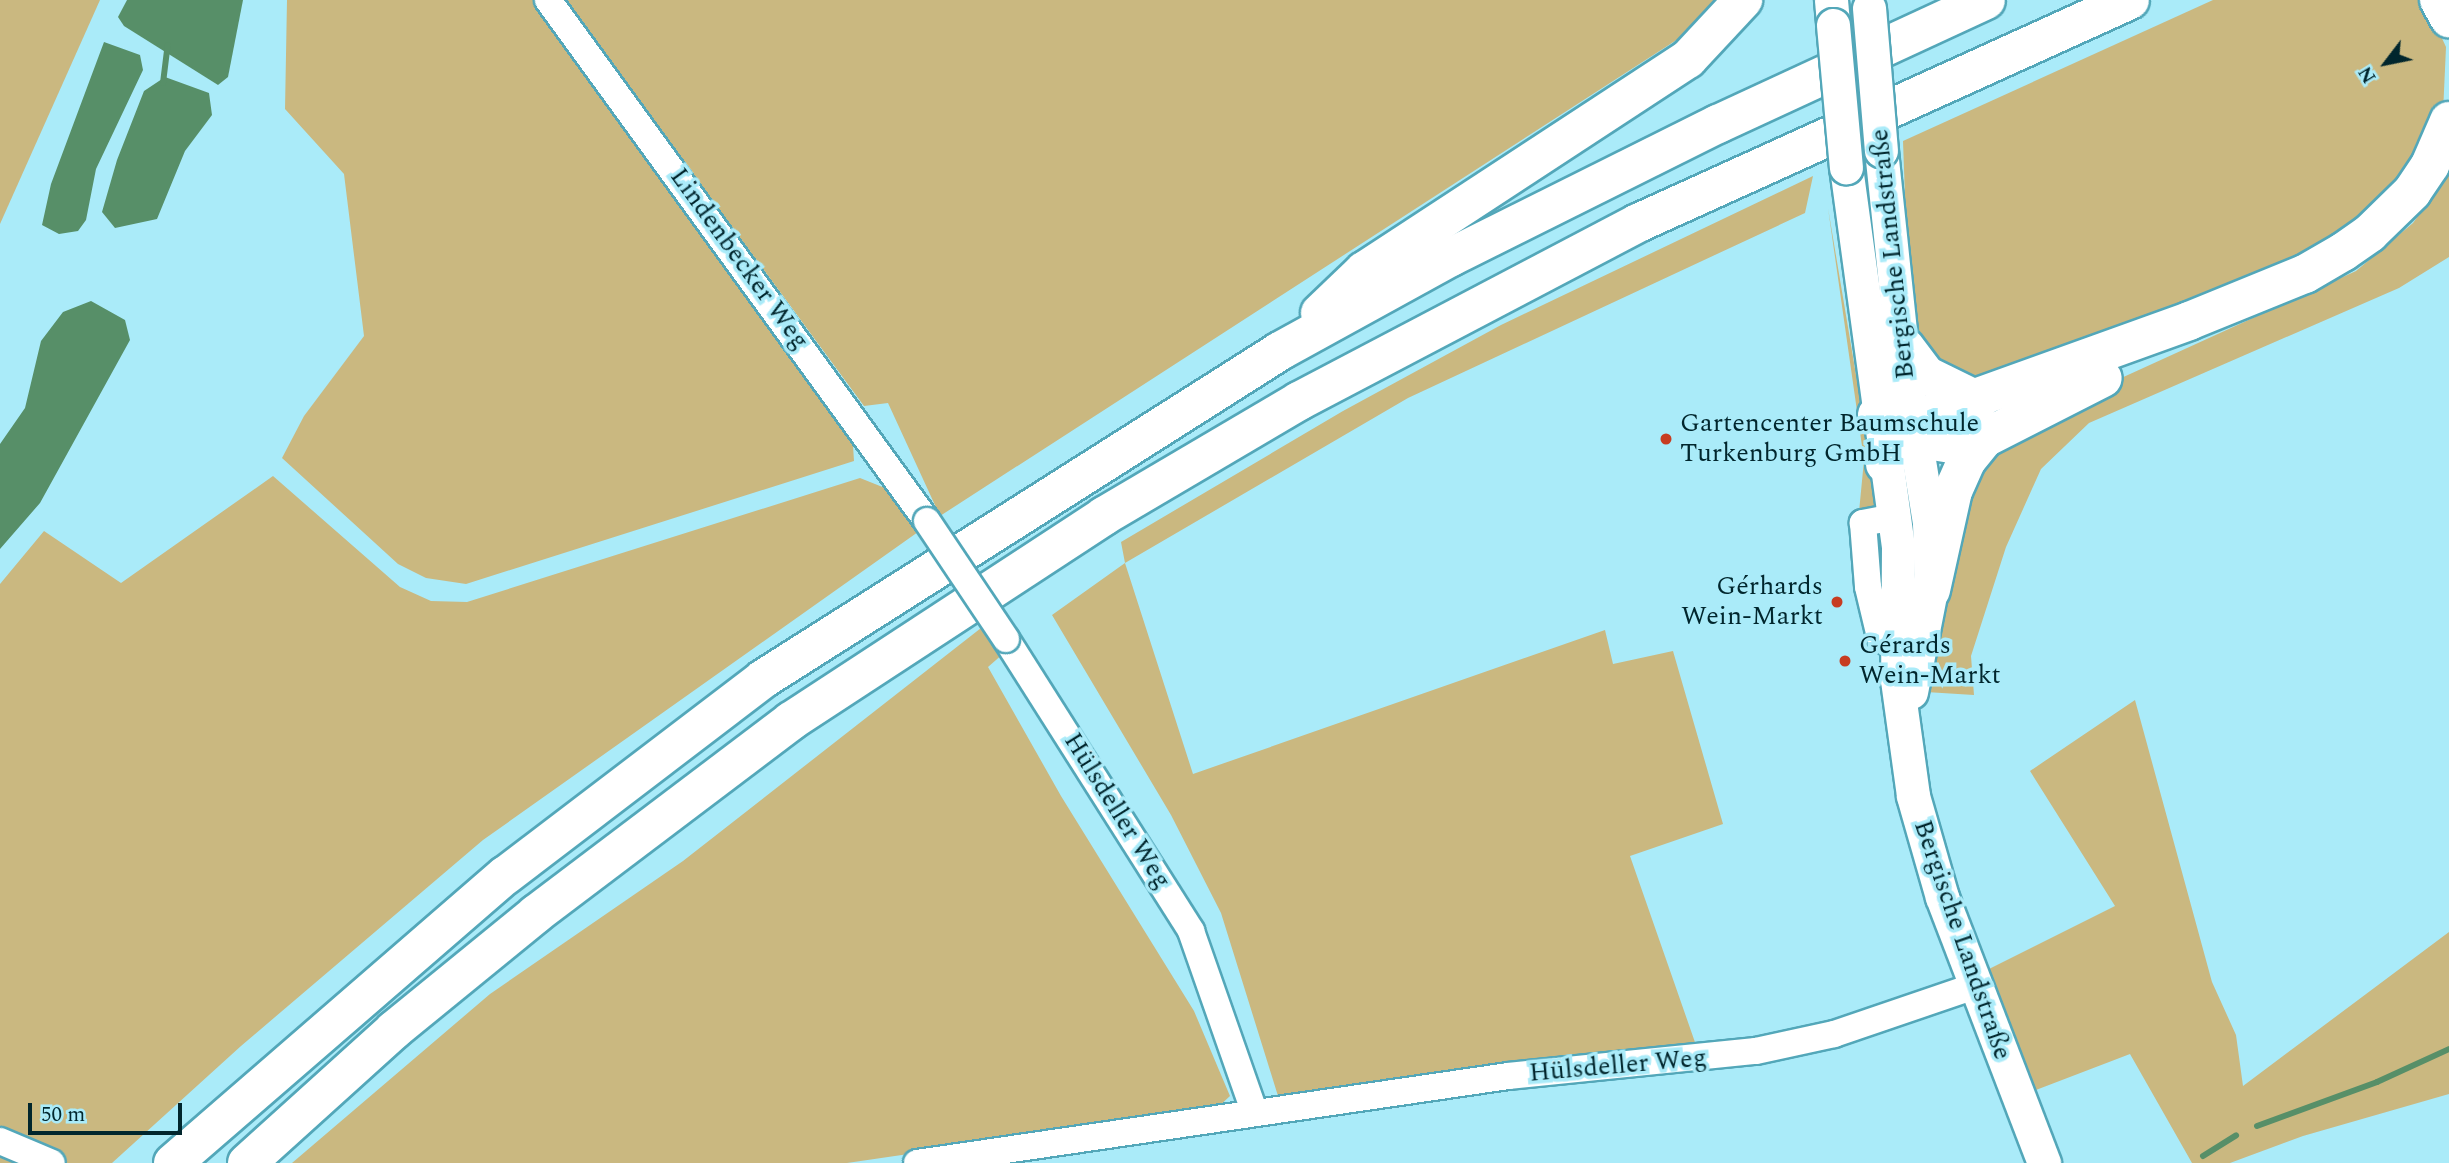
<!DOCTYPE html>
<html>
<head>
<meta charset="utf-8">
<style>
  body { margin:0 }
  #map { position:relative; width:2449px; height:1163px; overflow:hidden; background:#aaebf9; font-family:Spectral,serif }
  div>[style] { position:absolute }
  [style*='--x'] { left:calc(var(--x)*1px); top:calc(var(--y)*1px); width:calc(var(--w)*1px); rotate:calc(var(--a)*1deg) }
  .green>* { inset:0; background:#cab880 }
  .water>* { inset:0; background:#578f68 }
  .stream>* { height:6px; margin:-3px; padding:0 3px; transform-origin:3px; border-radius:3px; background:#578f68 }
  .roads { filter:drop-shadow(2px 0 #53a7b9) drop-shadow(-2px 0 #53a7b9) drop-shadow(0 2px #53a7b9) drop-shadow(0 -2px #53a7b9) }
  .minor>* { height:26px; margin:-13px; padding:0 13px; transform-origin:13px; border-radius:13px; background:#fff }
  .major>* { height:33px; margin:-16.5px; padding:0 16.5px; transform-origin:16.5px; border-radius:16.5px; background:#fff }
  .highway>* { height:38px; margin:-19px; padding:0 19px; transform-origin:19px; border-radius:19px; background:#fff }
  .bridges { filter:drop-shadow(2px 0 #53a7b9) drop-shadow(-2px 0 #53a7b9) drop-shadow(0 2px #53a7b9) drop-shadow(0 -2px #53a7b9) }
  .minor-bridge>* { height:26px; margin:-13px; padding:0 13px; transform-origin:13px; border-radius:13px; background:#fff }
  .major-bridge>* { height:33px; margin:-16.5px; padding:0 16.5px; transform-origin:16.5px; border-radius:16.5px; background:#fff }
  .dots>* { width:19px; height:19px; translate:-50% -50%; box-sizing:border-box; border:4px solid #aaebf9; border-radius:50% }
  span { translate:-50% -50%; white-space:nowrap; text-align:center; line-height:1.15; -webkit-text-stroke:7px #aaebf9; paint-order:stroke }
  .street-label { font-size:26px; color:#01262d }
  .poi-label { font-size:26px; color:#01262d }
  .left { translate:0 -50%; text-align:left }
  .right { translate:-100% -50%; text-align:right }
  .north { position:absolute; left:2351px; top:28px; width:70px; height:70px; -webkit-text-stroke:5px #aaebf9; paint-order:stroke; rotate:238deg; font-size:19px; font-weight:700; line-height:28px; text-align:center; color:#01262d }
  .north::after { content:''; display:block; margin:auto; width:24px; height:32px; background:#01262d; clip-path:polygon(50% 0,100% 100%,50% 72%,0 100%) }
  .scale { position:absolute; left:28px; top:1103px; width:154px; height:32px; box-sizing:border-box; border:4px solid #01262d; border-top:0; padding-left:9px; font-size:21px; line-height:24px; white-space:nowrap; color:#01262d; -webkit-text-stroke:5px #aaebf9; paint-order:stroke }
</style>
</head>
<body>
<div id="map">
  <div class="green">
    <i style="clip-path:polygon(0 0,100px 0,0 224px)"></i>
    <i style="clip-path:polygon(287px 0,538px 0,852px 430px,854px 461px,466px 584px,426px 578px,398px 564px,282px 458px,304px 416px,364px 336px,344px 174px,285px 109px)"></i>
    <i style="clip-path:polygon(565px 0,1726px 0,1723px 10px,940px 516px,888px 403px,864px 406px)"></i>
    <i style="clip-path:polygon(2213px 0,2420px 0,2430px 12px,2446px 47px,2443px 113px,2392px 201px,2289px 270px,1984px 375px,1964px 378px,1923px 348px,1908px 280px,1903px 141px)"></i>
    <i style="clip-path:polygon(2449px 173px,2449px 257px,2399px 288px,2089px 423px,2041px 469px,2006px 547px,1971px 656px,1974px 695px,1926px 692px,1971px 467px,2073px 400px,2356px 271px,2413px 223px)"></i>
    <i style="clip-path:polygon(1813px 176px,1805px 213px,1408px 398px,1125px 563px,1193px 774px,1605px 630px,1613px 664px,1673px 651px,1723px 824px,1630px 856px,1697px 1048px,1278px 1096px,1221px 913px,1171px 815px,1052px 615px,1125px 563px,1121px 542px,1343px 411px,1501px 325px)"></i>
    <i style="clip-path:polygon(1828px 208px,1877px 500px,1873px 508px,1859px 512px,1864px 460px)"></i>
    <i style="clip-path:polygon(273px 476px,400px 587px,431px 601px,467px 602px,860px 478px,895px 492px,918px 532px,483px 840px,241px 1046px,112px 1163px,0 1163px,0 584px,44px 531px,121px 583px)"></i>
    <i style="clip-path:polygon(990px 621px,1004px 653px,988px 667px,1061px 796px,1194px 1011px,1230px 1096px,1216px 1109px,847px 1163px,292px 1163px,490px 994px,683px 861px)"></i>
    <i style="clip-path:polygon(2135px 700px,2212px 982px,2236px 1035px,2243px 1086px,2449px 932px,2449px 1094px,2303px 1136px,2230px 1163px,2192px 1163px,2130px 1054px,2031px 1092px,1983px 972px,2115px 906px,2030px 771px)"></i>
  </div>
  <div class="water">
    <i style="clip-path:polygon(127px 0,243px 0,228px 77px,218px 85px,124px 26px,118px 17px)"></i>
    <i style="clip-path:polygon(104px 42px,140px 55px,143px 70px,96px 169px,86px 220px,78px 231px,59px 234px,42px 225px,51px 184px)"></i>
    <i style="clip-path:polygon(165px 77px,209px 93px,212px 115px,185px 151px,157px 219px,115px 228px,102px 212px,117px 160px,144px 91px)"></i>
    <i style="clip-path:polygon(91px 301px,125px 320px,130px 340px,40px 503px,0 549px,0 444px,25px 408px,41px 341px,63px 312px)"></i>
  </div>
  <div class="stream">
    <i style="--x:163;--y:83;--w:38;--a:-83"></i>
    <i style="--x:2257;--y:1126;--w:128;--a:-20.1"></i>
    <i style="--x:2377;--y:1082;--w:79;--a:-24.6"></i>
    <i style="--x:2203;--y:1156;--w:39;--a:-32"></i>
  </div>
  <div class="roads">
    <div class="minor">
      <i style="--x:548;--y:0;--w:644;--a:53.97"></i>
      <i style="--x:1894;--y:517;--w:32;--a:169"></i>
      <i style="--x:1863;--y:523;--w:64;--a:85.5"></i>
      <i style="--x:1868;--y:587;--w:51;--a:76.5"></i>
      <i style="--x:1880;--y:637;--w:12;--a:35"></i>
      <i style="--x:1890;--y:644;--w:24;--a:-12"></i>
      <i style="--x:1006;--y:639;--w:346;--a:57.6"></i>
      <i style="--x:1191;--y:931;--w:191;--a:70.7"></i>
      <i style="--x:0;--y:1141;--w:56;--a:22.9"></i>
      <i style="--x:917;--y:1163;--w:597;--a:-8.37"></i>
      <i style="--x:1508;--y:1076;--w:249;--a:-5.8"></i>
      <i style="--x:1756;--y:1051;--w:80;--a:-12.3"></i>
      <i style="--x:1834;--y:1034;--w:149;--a:-18.8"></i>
    </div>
    <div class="major">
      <i style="--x:1831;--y:0;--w:25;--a:85"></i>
      <i style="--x:1881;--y:150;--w:219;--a:84"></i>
      <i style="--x:1904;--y:368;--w:156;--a:80.8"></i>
      <i style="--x:1929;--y:522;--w:68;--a:88.3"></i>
      <i style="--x:1931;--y:590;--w:104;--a:101.1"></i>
      <i style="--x:1846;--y:167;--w:385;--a:82.2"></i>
      <i style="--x:1898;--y:548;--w:132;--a:90.4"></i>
      <i style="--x:1897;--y:680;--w:117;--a:82.1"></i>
      <i style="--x:1913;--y:796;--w:105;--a:74"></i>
      <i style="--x:1942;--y:897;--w:285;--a:69"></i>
    </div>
    <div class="highway">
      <i style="--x:2439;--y:0;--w:21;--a:61"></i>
      <i style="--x:1320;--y:313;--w:61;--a:-43.7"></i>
      <i style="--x:1364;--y:271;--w:387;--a:-33.2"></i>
      <i style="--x:1688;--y:59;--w:81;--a:-47"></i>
      <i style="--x:1905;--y:347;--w:35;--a:53"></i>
      <i style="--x:1926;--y:375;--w:59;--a:26.1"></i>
      <i style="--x:1877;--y:415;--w:32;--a:41"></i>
      <i style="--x:1901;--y:436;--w:51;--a:9.1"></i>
      <i style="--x:1951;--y:444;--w:35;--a:-10"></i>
      <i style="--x:1985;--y:438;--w:132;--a:-27"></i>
      <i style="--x:1885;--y:464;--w:32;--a:-60"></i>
      <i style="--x:1901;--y:436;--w:26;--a:-43"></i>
      <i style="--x:1920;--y:418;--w:286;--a:-19.8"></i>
      <i style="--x:2189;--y:321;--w:125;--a:-22.1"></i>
      <i style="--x:2305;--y:274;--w:44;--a:-30.1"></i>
      <i style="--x:2343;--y:252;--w:33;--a:-35"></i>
      <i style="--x:2370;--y:233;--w:59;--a:-44.3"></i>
      <i style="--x:2412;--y:192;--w:32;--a:-56"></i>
      <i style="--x:2430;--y:165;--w:48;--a:-66.6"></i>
      <i style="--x:1931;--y:590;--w:101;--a:-77.5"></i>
      <i style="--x:1953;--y:491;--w:34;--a:-66"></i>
      <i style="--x:1967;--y:460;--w:28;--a:-51"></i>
      <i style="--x:173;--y:1163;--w:440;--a:-40.9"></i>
      <i style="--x:506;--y:875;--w:323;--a:-37.3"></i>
      <i style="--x:763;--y:679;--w:612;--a:-32.39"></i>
      <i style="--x:1280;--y:351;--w:195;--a:-28.8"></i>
      <i style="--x:1451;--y:257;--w:298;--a:-26.5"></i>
      <i style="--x:1718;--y:124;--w:295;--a:-24.8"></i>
      <i style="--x:247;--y:1163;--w:198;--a:-42.1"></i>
      <i style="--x:394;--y:1030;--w:183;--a:-39.2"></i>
      <i style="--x:536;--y:914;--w:320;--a:-37.1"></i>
      <i style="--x:791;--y:721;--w:374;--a:-33.2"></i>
      <i style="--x:1104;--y:516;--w:226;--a:-30.5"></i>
      <i style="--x:1299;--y:401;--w:383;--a:-27.7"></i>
      <i style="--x:1638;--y:223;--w:540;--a:-24.38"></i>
    </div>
  </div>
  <div class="bridges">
    <div class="minor-bridge">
      <i style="--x:927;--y:521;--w:142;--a:56.2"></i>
    </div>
    <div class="major-bridge">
      <i style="--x:1869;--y:8;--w:143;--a:85.2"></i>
      <i style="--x:1833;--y:25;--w:143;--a:84.8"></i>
    </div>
  </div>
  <div class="dots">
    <i style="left:1666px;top:439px;background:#c73c21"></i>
    <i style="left:1837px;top:602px;background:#c73c21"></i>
    <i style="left:1845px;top:661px;background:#c73c21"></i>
  </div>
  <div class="street-label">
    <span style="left:1893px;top:254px;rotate:-96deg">Bergische Landstraße</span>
    <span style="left:739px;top:259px;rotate:54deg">Lindenbecker Weg</span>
    <span style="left:1117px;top:811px;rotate:58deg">Hülsdeller Weg</span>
    <span style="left:1962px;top:940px;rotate:71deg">Bergische Landstraße</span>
    <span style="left:1618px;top:1066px;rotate:-5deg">Hülsdeller Weg</span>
  </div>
  <div class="poi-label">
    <span class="left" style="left:1680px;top:439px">Gartencenter Baumschule<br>Turkenburg GmbH</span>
    <span class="right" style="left:1823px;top:602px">Gérhards<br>Wein-Markt</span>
    <span class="left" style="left:1859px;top:661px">Gérards<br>Wein-Markt</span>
  </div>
  <div class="north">N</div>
  <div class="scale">50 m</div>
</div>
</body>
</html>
